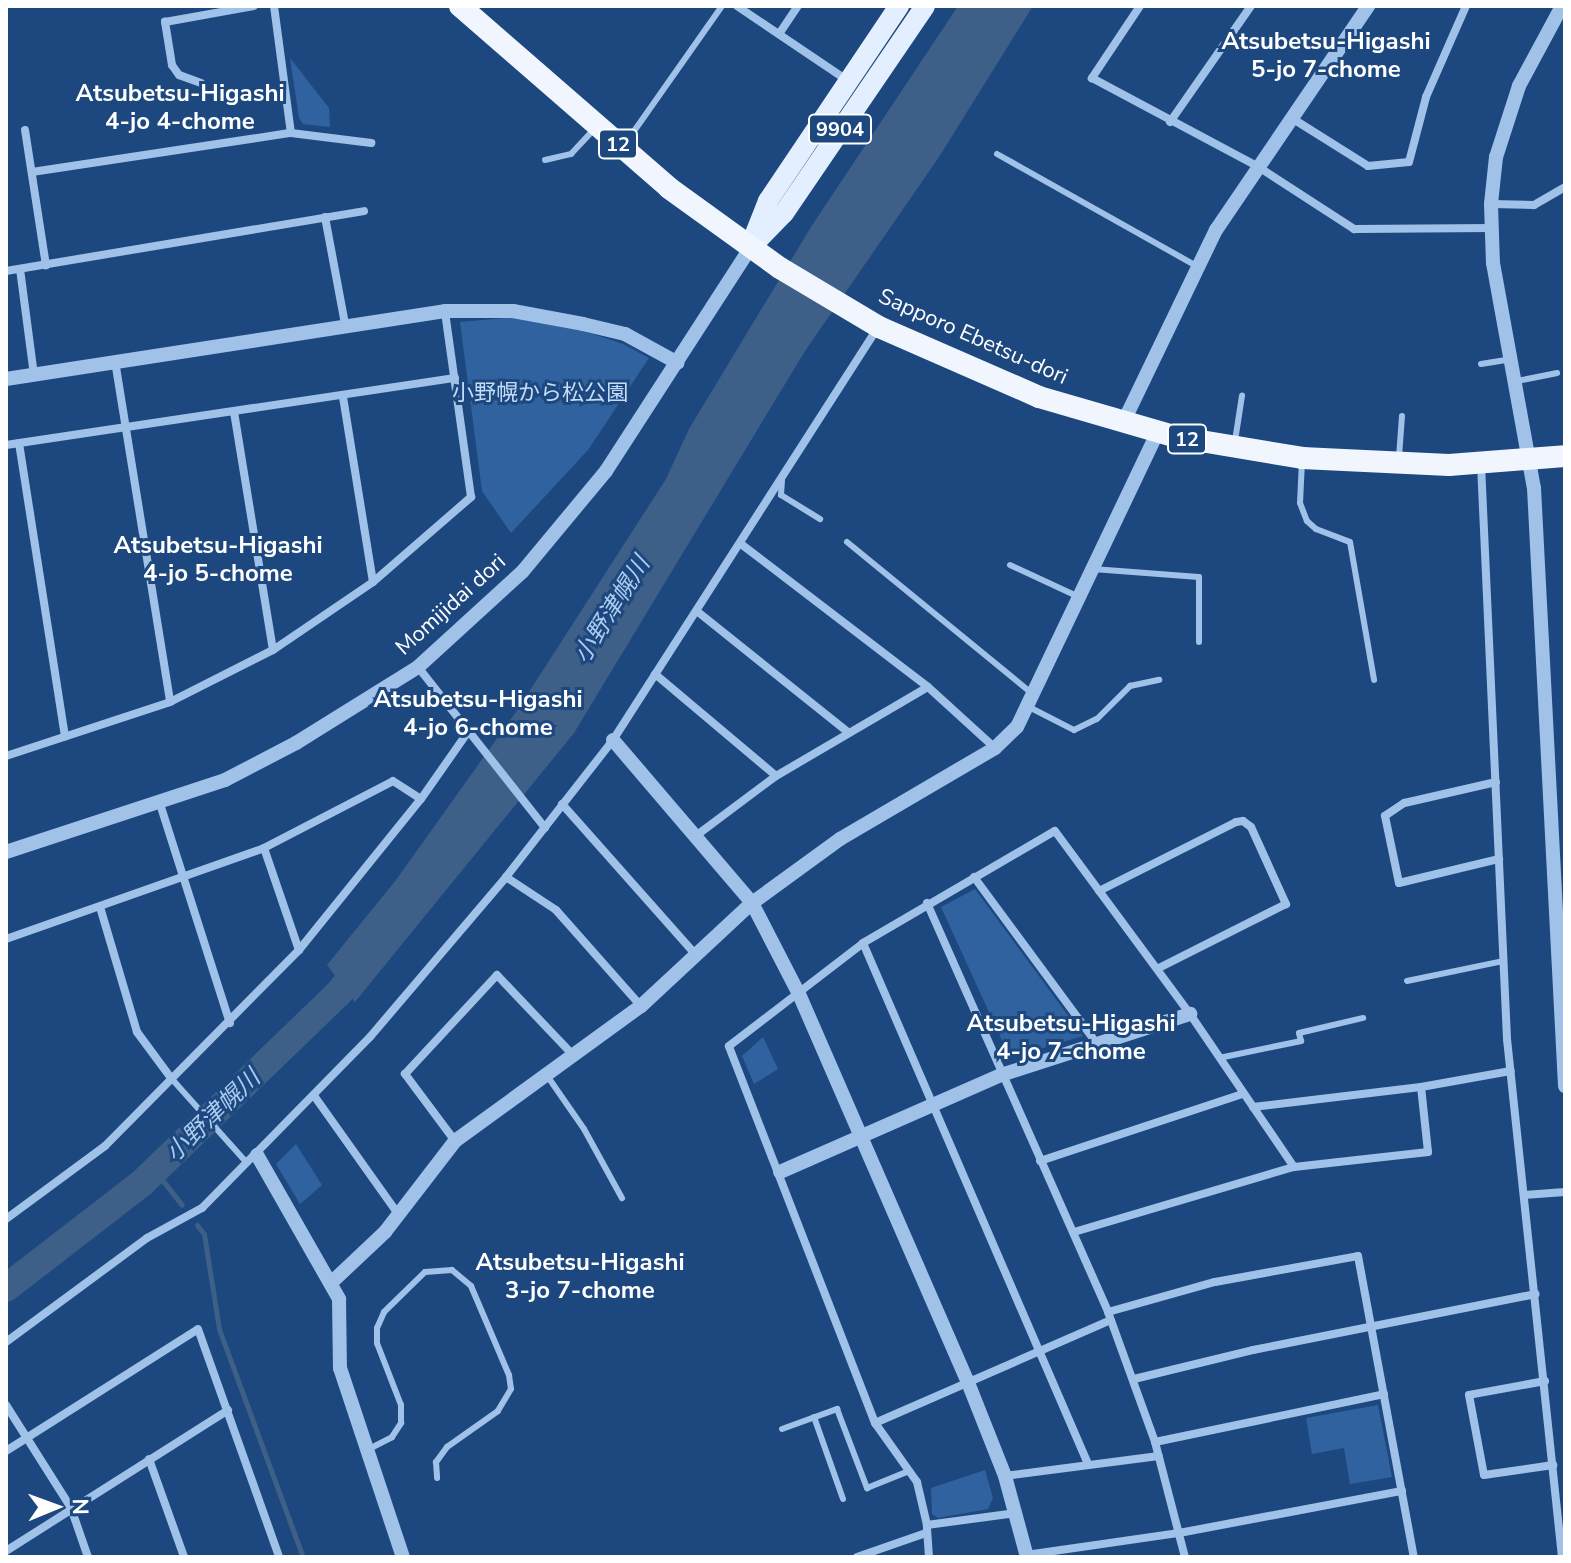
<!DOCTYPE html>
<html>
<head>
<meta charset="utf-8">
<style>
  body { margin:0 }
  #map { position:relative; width:1571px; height:1563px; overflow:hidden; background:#1d487f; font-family:"Nunito Sans","Noto Sans JP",sans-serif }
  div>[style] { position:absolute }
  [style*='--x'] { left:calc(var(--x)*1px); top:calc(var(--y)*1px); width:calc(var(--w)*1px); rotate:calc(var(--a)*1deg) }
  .green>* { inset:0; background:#2f629e }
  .water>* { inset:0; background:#3e5f87 }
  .stream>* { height:5px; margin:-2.5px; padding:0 2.5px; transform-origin:2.5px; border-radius:2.5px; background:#3e5f87 }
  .river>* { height:28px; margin:-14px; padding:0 14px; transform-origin:14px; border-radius:14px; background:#3e5f87 }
  .service>* { height:6px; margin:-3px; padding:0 3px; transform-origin:3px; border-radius:3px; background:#a0c2e9 }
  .minor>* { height:8px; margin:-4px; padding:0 4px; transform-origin:4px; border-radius:4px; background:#a0c2e9 }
  .tertiary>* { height:14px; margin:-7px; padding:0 7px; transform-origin:7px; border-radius:7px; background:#a0c2e9 }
  .primary>* { height:20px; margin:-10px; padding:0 10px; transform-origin:10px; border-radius:10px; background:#e3eefe }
  .trunk>* { height:22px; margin:-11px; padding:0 11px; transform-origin:11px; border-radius:11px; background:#f1f6fe }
  span { translate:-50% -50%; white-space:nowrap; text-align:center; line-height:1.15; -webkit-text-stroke:6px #1d487f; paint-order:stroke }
  .shield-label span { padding:2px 6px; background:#1d487f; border:2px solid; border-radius:6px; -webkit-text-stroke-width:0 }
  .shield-label { font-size:20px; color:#fff; font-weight:700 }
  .street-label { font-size:22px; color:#fff }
  .park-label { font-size:22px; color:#c4dcf7 }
  .neighbourhood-label { font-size:24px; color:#fff; font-weight:700 }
  .water-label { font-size:24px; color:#abccf1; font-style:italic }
  .frame { position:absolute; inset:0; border:8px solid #fff; pointer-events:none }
  .north { position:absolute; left:16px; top:1467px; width:80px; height:80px; -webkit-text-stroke:6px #1d487f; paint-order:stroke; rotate:89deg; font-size:22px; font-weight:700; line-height:32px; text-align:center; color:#fff }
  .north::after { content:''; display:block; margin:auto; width:28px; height:36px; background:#fff; clip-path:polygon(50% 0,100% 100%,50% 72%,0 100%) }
</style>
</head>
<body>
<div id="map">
  <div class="green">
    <i style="clip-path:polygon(290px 58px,329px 108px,330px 127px,303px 124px,299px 118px)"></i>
    <i style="clip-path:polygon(516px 317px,569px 326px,623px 344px,649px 358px,588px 450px,511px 533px,482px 491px,460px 322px)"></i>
    <i style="clip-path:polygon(975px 889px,1083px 1036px,1010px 1058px,941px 907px)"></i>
    <i style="clip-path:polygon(763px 1037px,778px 1069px,754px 1084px,742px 1056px)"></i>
    <i style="clip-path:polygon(296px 1144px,322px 1185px,300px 1204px,276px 1164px)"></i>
    <i style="clip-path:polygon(1378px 1405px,1392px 1477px,1350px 1484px,1344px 1448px,1312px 1454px,1306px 1418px)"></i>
    <i style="clip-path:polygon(985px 1470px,993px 1498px,988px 1509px,938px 1518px,932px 1514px,931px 1488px)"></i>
  </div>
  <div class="water">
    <i style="clip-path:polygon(958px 6px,1033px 6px,939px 157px,805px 351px,574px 733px,355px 1002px,327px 965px,396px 880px,518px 709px,666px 479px,689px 429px,811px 227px)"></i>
  </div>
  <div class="stream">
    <i style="--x:155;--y:1171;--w:43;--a:51.5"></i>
    <i style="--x:197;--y:1225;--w:11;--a:52"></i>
    <i style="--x:204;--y:1234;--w:96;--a:81"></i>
    <i style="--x:219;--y:1329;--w:243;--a:69.8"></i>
  </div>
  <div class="river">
    <i style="--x:6;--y:1288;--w:173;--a:-37.7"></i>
    <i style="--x:143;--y:1182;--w:271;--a:-44"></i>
    <i style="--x:338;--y:994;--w:47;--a:-51.9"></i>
  </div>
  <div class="service">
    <i style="--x:625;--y:144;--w:169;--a:-54.9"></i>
    <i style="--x:997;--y:154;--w:231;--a:29.3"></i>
    <i style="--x:545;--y:160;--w:27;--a:-13"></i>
    <i style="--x:571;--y:154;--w:35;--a:-47"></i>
    <i style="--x:1481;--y:364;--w:30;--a:-9"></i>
    <i style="--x:1517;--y:381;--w:41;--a:-11.3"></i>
    <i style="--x:1235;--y:441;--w:46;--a:-81.2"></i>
    <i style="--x:1399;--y:457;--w:41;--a:-85.8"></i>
    <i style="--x:1302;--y:461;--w:42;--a:92.7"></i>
    <i style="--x:1300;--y:503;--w:19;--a:69"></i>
    <i style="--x:1307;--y:521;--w:12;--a:42"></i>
    <i style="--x:1316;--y:529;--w:36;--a:21"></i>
    <i style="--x:1350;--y:542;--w:140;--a:80.1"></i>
    <i style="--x:782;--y:480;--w:15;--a:94"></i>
    <i style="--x:781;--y:495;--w:46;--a:31.6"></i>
    <i style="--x:847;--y:542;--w:240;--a:39.3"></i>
    <i style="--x:1010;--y:565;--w:76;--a:24.9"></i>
    <i style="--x:1093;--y:569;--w:106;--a:4.3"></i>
    <i style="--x:1199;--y:577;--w:65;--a:90"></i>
    <i style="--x:1027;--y:706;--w:53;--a:27.1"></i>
    <i style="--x:1074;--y:730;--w:25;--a:-26"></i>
    <i style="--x:1097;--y:719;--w:47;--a:-45"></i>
    <i style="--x:1130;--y:686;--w:30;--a:-12"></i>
    <i style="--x:1407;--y:981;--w:99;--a:-11.7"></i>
    <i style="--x:1219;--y:1058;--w:84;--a:-11.7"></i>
    <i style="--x:1301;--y:1041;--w:8;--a:-104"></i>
    <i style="--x:1299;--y:1033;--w:66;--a:-13.2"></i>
    <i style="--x:548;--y:1077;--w:63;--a:55.3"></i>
    <i style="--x:584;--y:1129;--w:79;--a:61.2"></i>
    <i style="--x:171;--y:1078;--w:114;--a:48.2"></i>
    <i style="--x:814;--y:1417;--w:87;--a:70.5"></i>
    <i style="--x:782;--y:1429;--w:59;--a:-20"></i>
    <i style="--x:837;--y:1409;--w:85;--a:69.2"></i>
    <i style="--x:867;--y:1488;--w:45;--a:-22"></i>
    <i style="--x:367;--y:1450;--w:28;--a:-27"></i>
    <i style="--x:392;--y:1437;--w:17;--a:-57"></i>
    <i style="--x:401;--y:1423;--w:18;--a:-90"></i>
    <i style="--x:401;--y:1405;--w:66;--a:-111.2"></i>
    <i style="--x:377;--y:1343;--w:15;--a:-90"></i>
    <i style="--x:377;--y:1328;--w:17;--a:-66"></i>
    <i style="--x:384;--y:1312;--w:57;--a:-44.3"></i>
    <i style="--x:425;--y:1272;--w:27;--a:-4"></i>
    <i style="--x:452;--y:1270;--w:25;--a:40"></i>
    <i style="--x:471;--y:1286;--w:97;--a:66.9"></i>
    <i style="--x:509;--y:1375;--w:14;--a:82"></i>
    <i style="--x:511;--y:1389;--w:26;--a:121"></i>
    <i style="--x:498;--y:1411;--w:62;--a:144.8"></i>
    <i style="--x:447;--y:1447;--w:19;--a:126"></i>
    <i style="--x:436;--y:1462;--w:16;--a:86"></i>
  </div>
  <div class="minor">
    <i style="--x:274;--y:6;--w:128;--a:82.4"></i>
    <i style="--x:737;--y:6;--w:134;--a:34"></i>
    <i style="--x:1140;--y:6;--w:87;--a:123.7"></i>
    <i style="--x:1092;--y:78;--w:187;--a:28.1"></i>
    <i style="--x:1257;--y:166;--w:116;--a:33"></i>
    <i style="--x:1354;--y:229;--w:138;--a:-0.4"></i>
    <i style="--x:779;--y:34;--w:34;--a:-56"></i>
    <i style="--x:201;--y:83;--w:23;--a:-160"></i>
    <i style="--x:179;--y:75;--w:12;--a:-125"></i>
    <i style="--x:172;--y:65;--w:44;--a:-99.2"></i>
    <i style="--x:165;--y:22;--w:90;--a:-10.2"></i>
    <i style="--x:1290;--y:117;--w:92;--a:32.1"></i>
    <i style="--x:1368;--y:166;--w:41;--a:-5.6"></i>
    <i style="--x:1409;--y:162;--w:67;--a:-75.3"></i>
    <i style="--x:1426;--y:97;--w:99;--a:-66.3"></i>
    <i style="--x:1170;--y:122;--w:141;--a:-55.1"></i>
    <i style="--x:25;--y:130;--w:137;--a:81.2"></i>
    <i style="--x:32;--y:172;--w:262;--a:-8.6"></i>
    <i style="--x:291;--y:133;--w:81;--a:7.1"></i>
    <i style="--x:1491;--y:204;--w:43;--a:1.3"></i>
    <i style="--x:1534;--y:205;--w:36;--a:-30"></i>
    <i style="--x:325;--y:217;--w:109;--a:79.4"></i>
    <i style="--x:20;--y:269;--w:107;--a:82.5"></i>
    <i style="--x:6;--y:271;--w:363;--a:-9.5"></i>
    <i style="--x:115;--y:361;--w:345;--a:80.8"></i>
    <i style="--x:343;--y:397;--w:187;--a:80.8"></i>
    <i style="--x:234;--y:412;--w:241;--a:80.7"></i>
    <i style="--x:19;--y:443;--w:297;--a:81.1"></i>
    <i style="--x:6;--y:445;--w:454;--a:-8.5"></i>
    <i style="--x:1481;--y:464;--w:576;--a:87.41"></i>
    <i style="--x:1507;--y:1039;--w:521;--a:83.94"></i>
    <i style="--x:741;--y:544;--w:235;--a:37.4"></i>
    <i style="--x:928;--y:687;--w:91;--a:42.3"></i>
    <i style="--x:698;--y:612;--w:193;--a:38.7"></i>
    <i style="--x:418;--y:667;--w:205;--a:51.7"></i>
    <i style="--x:655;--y:674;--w:158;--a:40.1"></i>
    <i style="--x:6;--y:756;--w:173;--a:-18.2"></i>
    <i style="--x:170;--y:702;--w:115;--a:-26.8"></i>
    <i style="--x:273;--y:650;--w:121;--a:-34.2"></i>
    <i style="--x:373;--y:582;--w:130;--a:-40.9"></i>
    <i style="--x:471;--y:497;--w:188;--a:-98"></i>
    <i style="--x:1496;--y:782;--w:94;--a:167.1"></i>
    <i style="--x:1404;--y:803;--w:23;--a:146"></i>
    <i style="--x:1385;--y:816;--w:68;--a:78.2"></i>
    <i style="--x:1399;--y:883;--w:103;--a:-13.5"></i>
    <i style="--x:160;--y:804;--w:230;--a:72.3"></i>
    <i style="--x:562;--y:804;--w:203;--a:48.4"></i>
    <i style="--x:697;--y:835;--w:99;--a:-36.8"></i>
    <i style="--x:776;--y:776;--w:176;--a:-30.4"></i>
    <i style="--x:264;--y:848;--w:108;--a:71.1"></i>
    <i style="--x:506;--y:877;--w:60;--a:33.4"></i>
    <i style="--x:556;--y:910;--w:128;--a:48.5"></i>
    <i style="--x:974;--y:877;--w:207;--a:53.6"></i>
    <i style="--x:1099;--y:891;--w:153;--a:-26.7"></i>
    <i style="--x:1236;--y:822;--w:7;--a:-8"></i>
    <i style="--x:1243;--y:821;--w:10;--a:37"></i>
    <i style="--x:1251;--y:827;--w:85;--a:65.6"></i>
    <i style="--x:1286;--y:904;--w:144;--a:153.3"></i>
    <i style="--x:927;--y:903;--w:447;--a:66.1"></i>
    <i style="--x:1108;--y:1312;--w:138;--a:70.1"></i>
    <i style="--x:1155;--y:1442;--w:119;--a:75.4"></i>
    <i style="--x:100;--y:907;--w:130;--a:73.5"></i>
    <i style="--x:137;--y:1032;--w:57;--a:53.5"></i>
    <i style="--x:6;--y:939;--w:274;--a:-19.4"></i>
    <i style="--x:264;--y:848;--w:145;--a:-27.4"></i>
    <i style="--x:393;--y:781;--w:33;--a:33"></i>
    <i style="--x:863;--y:943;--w:568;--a:66.64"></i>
    <i style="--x:315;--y:1097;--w:145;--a:54.6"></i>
    <i style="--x:1253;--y:1107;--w:169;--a:-6.8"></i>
    <i style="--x:1421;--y:1087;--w:91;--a:-10.1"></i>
    <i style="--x:455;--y:1141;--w:84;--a:-126.7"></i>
    <i style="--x:405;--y:1074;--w:135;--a:-47.1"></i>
    <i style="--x:497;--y:975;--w:109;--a:46.5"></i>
    <i style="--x:1040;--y:1161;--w:214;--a:-18.3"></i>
    <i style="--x:1524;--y:1195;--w:41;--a:-4.2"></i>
    <i style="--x:6;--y:1219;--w:123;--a:-36.4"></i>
    <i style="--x:105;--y:1146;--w:276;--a:-45.3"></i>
    <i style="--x:299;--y:950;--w:194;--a:-51.1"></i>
    <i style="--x:421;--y:799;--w:82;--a:-55"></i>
    <i style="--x:1074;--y:1232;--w:229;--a:-16.5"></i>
    <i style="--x:1294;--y:1167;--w:135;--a:-6.4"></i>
    <i style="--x:1428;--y:1152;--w:65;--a:-96.1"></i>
    <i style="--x:1108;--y:1312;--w:111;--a:-15.7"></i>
    <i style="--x:1215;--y:1282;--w:145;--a:-10.3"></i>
    <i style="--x:1358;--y:1256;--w:306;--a:79.5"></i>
    <i style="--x:6;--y:1342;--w:175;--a:-36.4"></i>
    <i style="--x:147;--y:1238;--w:63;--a:-28.6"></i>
    <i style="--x:202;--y:1208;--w:240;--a:-45.5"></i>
    <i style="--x:370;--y:1037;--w:210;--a:-49.6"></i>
    <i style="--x:506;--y:877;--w:174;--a:-52"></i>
    <i style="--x:613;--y:740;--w:490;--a:-57.3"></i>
    <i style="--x:1134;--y:1379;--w:122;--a:-13.7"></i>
    <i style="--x:1253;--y:1350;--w:288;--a:-11.2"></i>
    <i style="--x:1545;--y:1381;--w:77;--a:169.6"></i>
    <i style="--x:1469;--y:1395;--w:81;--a:79.4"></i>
    <i style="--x:1484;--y:1475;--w:70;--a:-8.2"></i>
    <i style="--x:6;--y:1405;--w:122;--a:57.7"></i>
    <i style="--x:71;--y:1508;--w:52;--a:70.9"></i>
    <i style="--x:875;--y:1423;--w:257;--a:-23.6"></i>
    <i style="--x:1155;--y:1442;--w:234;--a:-11.8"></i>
    <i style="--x:6;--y:1451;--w:227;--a:-32.4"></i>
    <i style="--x:198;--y:1329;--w:242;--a:70.4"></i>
    <i style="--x:149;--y:1459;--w:104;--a:70.3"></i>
    <i style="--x:1005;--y:1476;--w:155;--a:-7.4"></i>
    <i style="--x:927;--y:1525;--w:90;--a:-7.7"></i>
    <i style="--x:6;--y:1551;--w:263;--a:-32.4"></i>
    <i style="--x:1026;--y:1555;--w:155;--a:-8.2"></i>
    <i style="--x:1179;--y:1533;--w:227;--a:-10.7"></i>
    <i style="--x:857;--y:1557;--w:73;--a:-19.2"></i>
    <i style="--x:929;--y:1557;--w:32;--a:-94"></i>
    <i style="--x:927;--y:1525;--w:44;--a:-103.1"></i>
    <i style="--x:917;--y:1482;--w:72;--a:-125.4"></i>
    <i style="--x:875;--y:1423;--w:404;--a:-111.2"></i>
    <i style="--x:729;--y:1046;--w:169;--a:-37.5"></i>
    <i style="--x:863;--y:943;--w:222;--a:-30.3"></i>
    <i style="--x:1055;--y:831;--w:227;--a:53.6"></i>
    <i style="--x:1190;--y:1014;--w:185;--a:55.8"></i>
  </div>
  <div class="tertiary">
    <i style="--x:1562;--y:6;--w:91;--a:118.3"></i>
    <i style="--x:1519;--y:86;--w:75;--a:107.9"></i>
    <i style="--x:1496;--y:157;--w:47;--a:96.1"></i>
    <i style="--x:1491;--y:204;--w:59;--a:88.1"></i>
    <i style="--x:1493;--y:263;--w:229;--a:79.7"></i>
    <i style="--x:1534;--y:488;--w:599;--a:87.03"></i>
    <i style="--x:6;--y:379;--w:444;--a:-8.8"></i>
    <i style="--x:445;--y:311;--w:68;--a:0"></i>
    <i style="--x:513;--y:311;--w:71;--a:10.5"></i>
    <i style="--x:583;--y:324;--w:43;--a:13.4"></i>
    <i style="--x:625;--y:334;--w:60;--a:28.7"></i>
    <i style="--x:1123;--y:423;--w:214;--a:-64.3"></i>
    <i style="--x:1216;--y:230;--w:271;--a:-55.8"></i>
    <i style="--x:613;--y:740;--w:214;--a:49.5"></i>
    <i style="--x:752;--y:903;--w:102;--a:62.7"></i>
    <i style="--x:799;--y:994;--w:421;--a:66.5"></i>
    <i style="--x:967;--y:1380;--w:103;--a:68.4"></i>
    <i style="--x:1005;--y:1476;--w:84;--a:74.8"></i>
    <i style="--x:6;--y:852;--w:231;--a:-18.2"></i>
    <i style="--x:225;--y:780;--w:80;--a:-27.5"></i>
    <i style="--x:296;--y:743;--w:144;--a:-31.9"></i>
    <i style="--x:418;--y:667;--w:142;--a:-42.4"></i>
    <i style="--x:523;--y:571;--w:130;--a:-50.3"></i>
    <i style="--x:606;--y:471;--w:267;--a:-57.1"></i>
    <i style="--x:257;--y:1155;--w:166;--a:60.3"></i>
    <i style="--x:339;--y:1299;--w:69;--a:89.2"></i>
    <i style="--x:340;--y:1368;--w:199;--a:71.6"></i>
    <i style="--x:780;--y:1172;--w:241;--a:-23.7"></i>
    <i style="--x:1001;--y:1075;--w:199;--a:-17.9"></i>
    <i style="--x:332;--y:1282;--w:73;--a:-43.3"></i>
    <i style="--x:385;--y:1232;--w:115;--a:-52.4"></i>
    <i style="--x:455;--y:1141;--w:230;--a:-36"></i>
    <i style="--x:641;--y:1006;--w:151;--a:-42.9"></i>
    <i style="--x:752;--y:903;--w:109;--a:-36"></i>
    <i style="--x:840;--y:839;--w:180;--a:-30.4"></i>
    <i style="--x:995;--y:748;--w:30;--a:-44"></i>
    <i style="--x:1017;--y:727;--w:327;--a:-64.5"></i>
  </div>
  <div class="primary">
    <i style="--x:753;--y:239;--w:41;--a:-68.5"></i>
    <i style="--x:768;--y:201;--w:235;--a:-56.1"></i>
    <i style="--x:751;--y:247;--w:47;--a:-45.9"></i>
    <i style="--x:784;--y:213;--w:250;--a:-55.7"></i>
  </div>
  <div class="trunk">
    <i style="--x:460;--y:6;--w:277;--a:41"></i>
    <i style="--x:669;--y:188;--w:137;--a:35.8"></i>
    <i style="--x:780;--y:268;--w:115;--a:30.8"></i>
    <i style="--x:879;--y:327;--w:175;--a:23.6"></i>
    <i style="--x:1039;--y:397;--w:144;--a:16.2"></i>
    <i style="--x:1177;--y:437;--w:127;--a:9.5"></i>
    <i style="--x:1302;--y:458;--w:147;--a:2.7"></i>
    <i style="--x:1449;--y:465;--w:116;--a:-4.4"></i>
  </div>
  <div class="shield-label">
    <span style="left:840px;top:129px">9904</span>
    <span style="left:618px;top:144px">12</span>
    <span style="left:1187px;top:439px">12</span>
  </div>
  <div class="street-label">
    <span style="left:973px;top:337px;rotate:24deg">Sapporo Ebetsu-dori</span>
    <span style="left:451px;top:605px;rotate:-42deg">Momijidai dori</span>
  </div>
  <div class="park-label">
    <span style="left:540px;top:394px">小野幌から松公園</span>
  </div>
  <div class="neighbourhood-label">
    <span style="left:1326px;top:56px">Atsubetsu-Higashi<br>5-jo 7-chome</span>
    <span style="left:180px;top:108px">Atsubetsu-Higashi<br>4-jo 4-chome</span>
    <span style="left:218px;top:560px">Atsubetsu-Higashi<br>4-jo 5-chome</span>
    <span style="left:478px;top:714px">Atsubetsu-Higashi<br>4-jo 6-chome</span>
    <span style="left:1071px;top:1038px">Atsubetsu-Higashi<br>4-jo 7-chome</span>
    <span style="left:580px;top:1277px">Atsubetsu-Higashi<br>3-jo 7-chome</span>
  </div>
  <div class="water-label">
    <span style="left:612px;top:610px;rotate:-58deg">小野津幌川</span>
    <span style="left:213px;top:1116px;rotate:-44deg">小野津幌川</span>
  </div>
  <div class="frame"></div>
  <div class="north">N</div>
</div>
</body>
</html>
